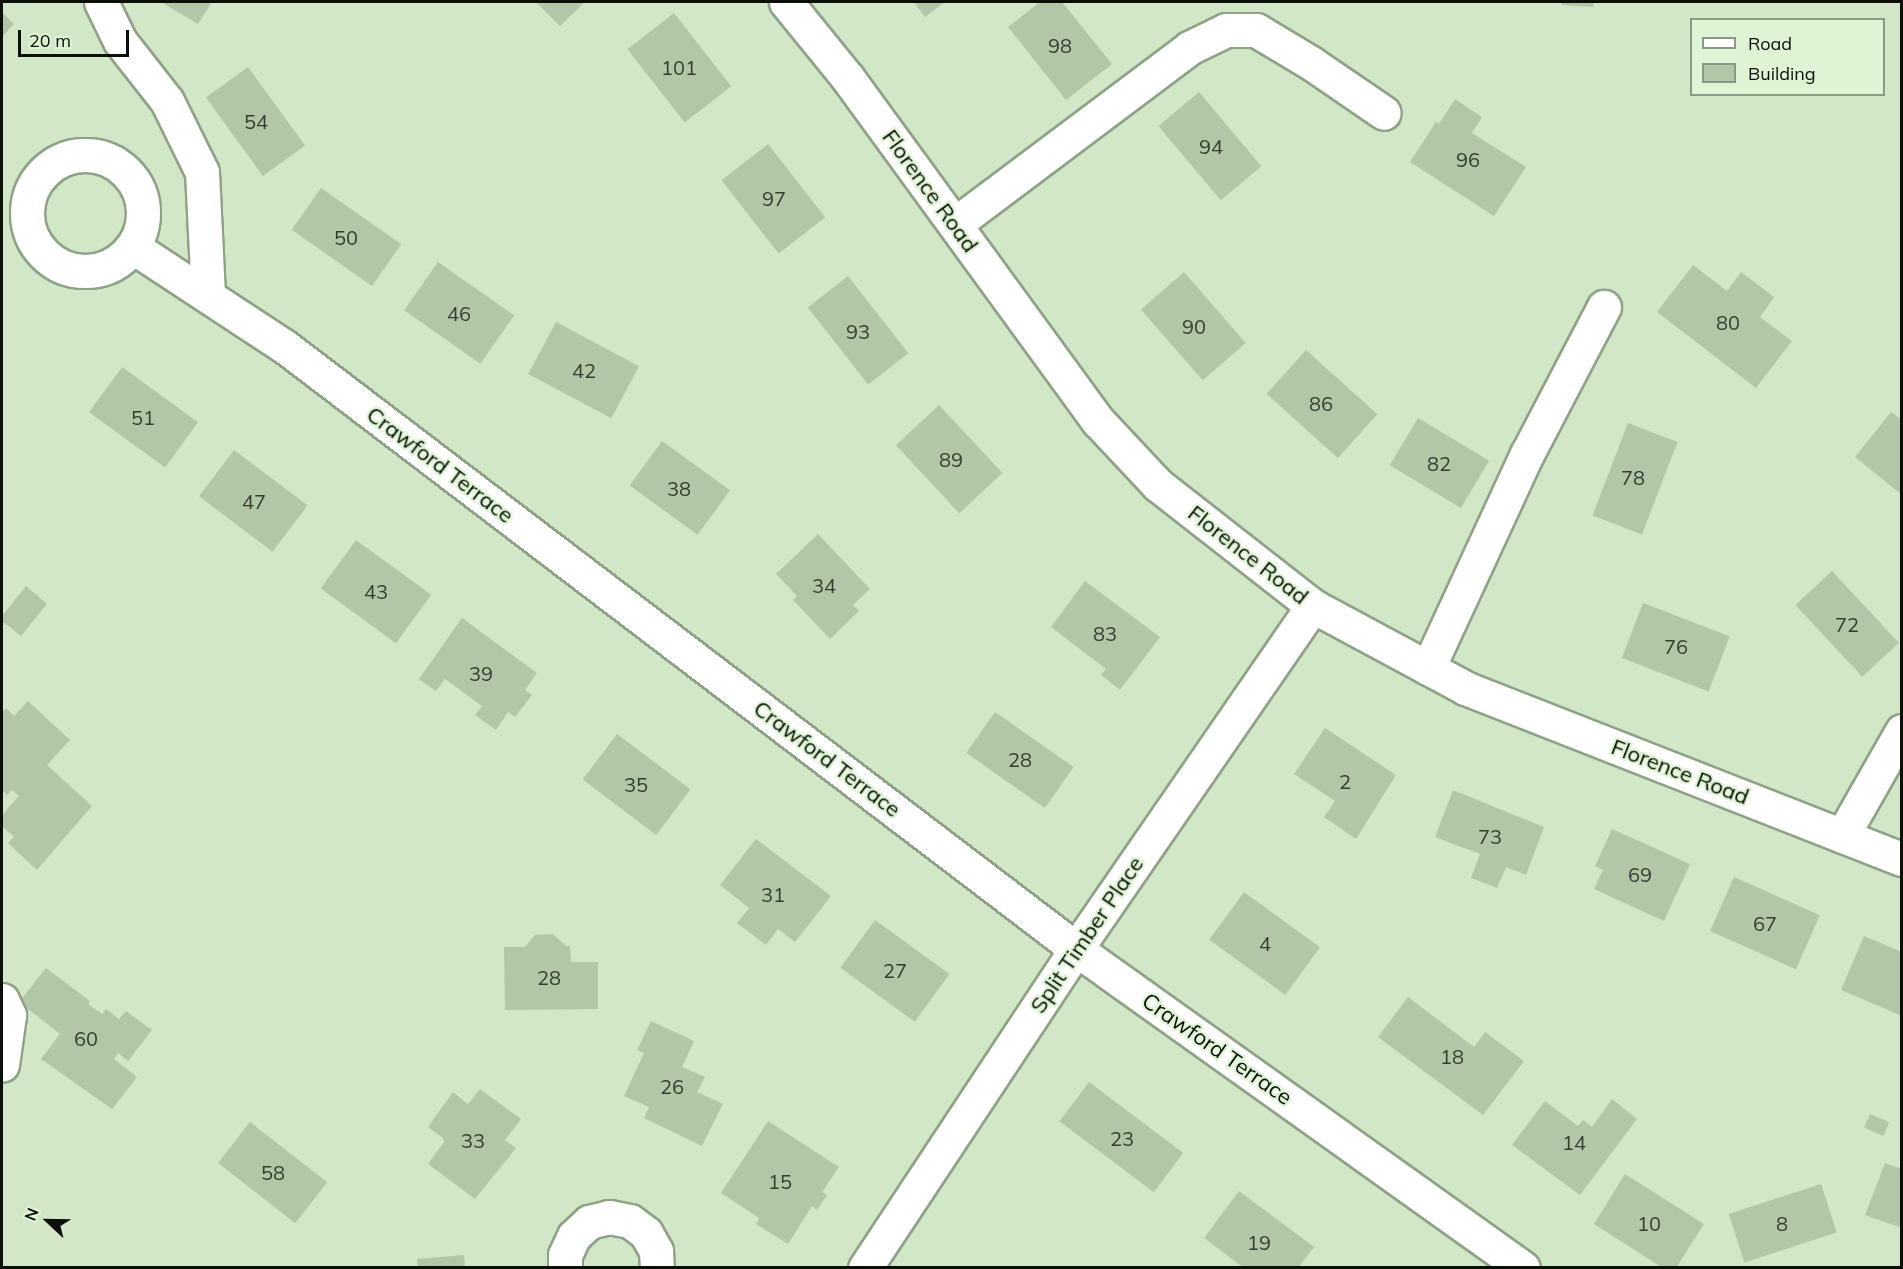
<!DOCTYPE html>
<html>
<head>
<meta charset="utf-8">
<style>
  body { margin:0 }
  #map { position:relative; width:1903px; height:1269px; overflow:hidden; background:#d2e7c8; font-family:Mulish,sans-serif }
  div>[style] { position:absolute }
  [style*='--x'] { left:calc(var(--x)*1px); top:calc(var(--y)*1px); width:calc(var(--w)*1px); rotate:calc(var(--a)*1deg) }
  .building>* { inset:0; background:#b2c6a8; transform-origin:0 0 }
  .roads { filter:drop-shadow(2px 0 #8fa286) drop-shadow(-2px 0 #8fa286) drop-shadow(0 2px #8fa286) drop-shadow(0 -2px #8fa286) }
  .minor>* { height:33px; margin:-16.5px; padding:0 16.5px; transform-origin:16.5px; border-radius:16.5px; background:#fff }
  .minor>.ring { margin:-16.5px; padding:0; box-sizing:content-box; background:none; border:33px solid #fff; border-radius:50% }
  span { translate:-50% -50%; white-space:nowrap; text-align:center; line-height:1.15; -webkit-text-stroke:4.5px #dff4d5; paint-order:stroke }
  .number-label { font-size:20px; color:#343e2f }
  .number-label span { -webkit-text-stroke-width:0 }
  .street-label { font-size:22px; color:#0a1007 }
  .frame { position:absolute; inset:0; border:3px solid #0a1007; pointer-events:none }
  .legend { position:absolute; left:1690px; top:18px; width:195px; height:78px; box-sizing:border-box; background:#dff4d5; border:2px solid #8a9983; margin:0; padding:8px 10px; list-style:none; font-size:18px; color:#0a1007 }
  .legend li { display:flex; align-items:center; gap:12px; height:30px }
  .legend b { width:30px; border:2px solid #8a9983 }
  .north { position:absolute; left:18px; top:1191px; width:60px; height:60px; -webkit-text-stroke:4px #dff4d5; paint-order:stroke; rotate:292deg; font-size:16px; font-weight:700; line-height:24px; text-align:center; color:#0a1007 }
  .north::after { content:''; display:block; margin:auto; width:21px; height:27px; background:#0a1007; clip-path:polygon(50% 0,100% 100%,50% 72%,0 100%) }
  .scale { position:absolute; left:18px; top:30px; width:111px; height:27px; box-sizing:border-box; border:3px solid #0a1007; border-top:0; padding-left:8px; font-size:18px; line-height:21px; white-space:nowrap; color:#0a1007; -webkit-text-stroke:4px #dff4d5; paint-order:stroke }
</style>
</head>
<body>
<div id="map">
  <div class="building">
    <i style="clip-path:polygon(161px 2px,212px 2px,198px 24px)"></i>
    <i style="clip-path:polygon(536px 2px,585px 2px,560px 26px)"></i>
    <i style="clip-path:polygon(914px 2px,945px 2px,925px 17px)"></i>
    <i style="clip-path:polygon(1040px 2px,1062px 2px,1112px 64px,1066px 100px,1008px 27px)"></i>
    <i style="clip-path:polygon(1562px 2px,1594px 2px,1593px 7px,1562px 5px)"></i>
    <i style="clip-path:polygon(2px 12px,14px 24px,2px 37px)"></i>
    <i style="left:674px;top:13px;width:93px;height:59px;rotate:52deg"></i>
    <i style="left:248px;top:67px;width:97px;height:52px;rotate:54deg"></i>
    <i style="left:1199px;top:92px;width:97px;height:53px;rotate:50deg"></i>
    <i style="clip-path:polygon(1455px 99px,1482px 117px,1472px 133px,1526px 167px,1494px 216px,1410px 162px,1436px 122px,1439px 124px)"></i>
    <i style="left:768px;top:144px;width:93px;height:59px;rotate:52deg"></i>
    <i style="left:321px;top:188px;width:98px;height:51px;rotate:35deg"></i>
    <i style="left:438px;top:262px;width:93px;height:59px;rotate:35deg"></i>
    <i style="clip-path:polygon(1693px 265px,1727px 291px,1741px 272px,1774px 297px,1760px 317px,1792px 341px,1756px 388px,1657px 312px)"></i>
    <i style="left:1184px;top:272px;width:94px;height:57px;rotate:49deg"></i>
    <i style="left:848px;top:276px;width:98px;height:51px;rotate:52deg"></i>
    <i style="left:556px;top:322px;width:94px;height:59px;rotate:28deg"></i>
    <i style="left:1306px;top:350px;width:96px;height:59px;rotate:42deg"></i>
    <i style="left:122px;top:367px;width:94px;height:56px;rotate:36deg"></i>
    <i style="left:939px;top:405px;width:93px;height:59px;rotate:47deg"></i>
    <i style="clip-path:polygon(1891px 412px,1902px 420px,1902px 495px,1855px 457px)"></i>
    <i style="left:1418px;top:418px;width:83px;height:55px;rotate:31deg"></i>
    <i style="left:1628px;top:423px;width:53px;height:99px;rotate:21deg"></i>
    <i style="left:662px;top:441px;width:84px;height:55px;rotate:36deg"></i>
    <i style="left:234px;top:450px;width:92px;height:58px;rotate:37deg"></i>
    <i style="clip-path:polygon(818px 534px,870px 589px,853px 605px,859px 611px,830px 639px,793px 600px,797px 596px,776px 574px)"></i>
    <i style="left:356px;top:540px;width:93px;height:60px;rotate:36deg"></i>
    <i style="left:1832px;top:571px;width:98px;height:50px;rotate:47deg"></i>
    <i style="clip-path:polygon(1085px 581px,1160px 637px,1120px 690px,1101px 675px,1106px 669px,1051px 627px)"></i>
    <i style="clip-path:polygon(26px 586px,47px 604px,21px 636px,2px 621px,2px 616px)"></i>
    <i style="left:1643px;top:603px;width:93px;height:59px;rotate:21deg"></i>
    <i style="clip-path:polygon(462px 618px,537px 673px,525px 690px,532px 695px,515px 717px,508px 712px,496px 730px,475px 715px,482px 706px,445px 679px,436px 691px,419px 679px)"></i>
    <i style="clip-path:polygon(28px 701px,70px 740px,47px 765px,92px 806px,37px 870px,8px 843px,14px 837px,2px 826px,2px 815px,19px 796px,12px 790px,7px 795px,2px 790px,2px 713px,6px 708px,14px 716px)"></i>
    <i style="left:995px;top:712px;width:96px;height:50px;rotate:35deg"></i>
    <i style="clip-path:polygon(1325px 728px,1396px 775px,1356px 839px,1324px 817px,1335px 801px,1294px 774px)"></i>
    <i style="left:617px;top:734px;width:92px;height:57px;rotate:37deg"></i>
    <i style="clip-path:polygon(1453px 790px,1544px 827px,1526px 875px,1506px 867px,1497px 888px,1471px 878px,1480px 854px,1435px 837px)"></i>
    <i style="clip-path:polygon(1612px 829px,1690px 864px,1664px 921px,1594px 889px,1603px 870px,1595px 866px)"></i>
    <i style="clip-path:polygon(756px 839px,831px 896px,795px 942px,778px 929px,766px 945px,737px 923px,749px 908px,720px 885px)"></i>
    <i style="left:1734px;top:877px;width:94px;height:59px;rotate:24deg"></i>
    <i style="left:1244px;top:892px;width:94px;height:59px;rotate:36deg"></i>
    <i style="left:875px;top:920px;width:92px;height:59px;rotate:36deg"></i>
    <i style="clip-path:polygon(553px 934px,566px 946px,570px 946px,571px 962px,598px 962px,598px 1009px,505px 1010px,504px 947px,525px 947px,535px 935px)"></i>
    <i style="clip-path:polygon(1864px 936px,1902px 952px,1902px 1016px,1841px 990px)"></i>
    <i style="clip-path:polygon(46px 968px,90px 1001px,88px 1004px,102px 1014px,106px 1009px,119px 1019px,126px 1011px,152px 1030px,128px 1061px,118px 1053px,114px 1059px,137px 1077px,112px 1109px,41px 1059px,60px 1034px,19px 1002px)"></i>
    <i style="clip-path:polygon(1408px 997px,1474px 1047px,1485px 1032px,1524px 1061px,1483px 1115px,1378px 1037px)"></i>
    <i style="clip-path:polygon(651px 1021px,694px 1041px,682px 1067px,705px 1077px,697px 1092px,723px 1104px,702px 1146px,644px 1118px,649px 1107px,624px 1096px,644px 1053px,637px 1050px)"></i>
    <i style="left:1089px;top:1082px;width:118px;height:49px;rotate:37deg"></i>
    <i style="clip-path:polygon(480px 1089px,521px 1119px,505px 1140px,516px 1148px,475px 1199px,428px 1164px,444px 1142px,443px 1138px,428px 1127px,453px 1092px,468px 1104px)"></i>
    <i style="clip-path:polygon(1612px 1099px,1637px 1119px,1580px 1195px,1512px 1145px,1545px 1101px,1578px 1126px,1583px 1120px,1592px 1127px)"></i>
    <i style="left:1870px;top:1114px;width:21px;height:15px;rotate:23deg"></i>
    <i style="clip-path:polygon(768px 1121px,839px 1167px,822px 1192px,827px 1195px,817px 1210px,812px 1206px,788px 1244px,756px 1224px,759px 1218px,721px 1193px)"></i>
    <i style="left:250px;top:1122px;width:98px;height:52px;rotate:38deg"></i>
    <i style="clip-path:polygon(1885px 1163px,1902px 1169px,1902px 1228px,1865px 1215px)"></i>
    <i style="clip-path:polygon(1625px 1174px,1704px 1224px,1676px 1268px,1663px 1268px,1594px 1224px)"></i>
    <i style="left:1821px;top:1184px;width:51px;height:97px;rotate:72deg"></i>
    <i style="clip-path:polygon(1239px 1191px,1314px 1247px,1298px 1268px,1244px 1268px,1204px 1238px)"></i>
    <i style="clip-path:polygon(464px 1255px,465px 1268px,418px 1268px,417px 1259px)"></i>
  </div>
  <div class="roads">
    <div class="minor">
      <i style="--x:101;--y:2;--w:43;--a:64"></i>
      <i style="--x:120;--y:41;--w:76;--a:51.9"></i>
      <i style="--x:167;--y:101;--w:79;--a:63.8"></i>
      <i style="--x:202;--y:172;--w:123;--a:87.2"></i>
      <i style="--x:786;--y:2;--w:97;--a:50.9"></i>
      <i style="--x:847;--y:77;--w:427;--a:53.9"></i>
      <i style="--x:1099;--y:422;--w:86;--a:46.9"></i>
      <i style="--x:1158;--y:485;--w:197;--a:38"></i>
      <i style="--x:1313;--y:606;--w:173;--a:28.3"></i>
      <i style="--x:1465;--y:688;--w:469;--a:21.4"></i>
      <i class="ring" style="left:27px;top:155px;width:83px;height:83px"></i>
      <i style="--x:955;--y:224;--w:293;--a:-36.9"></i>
      <i style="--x:1189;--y:48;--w:41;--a:-25.9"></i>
      <i style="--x:1226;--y:30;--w:30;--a:0"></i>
      <i style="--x:1256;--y:30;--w:64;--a:31"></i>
      <i style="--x:1311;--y:63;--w:88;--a:34.4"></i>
      <i style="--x:133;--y:247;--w:181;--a:33.3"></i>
      <i style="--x:284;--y:346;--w:995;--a:37.28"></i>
      <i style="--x:1076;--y:949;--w:549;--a:35.51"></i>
      <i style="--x:1428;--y:668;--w:236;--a:-65.2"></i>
      <i style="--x:1527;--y:454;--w:166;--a:-62.4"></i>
      <i style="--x:1842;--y:836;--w:121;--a:-60.3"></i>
      <i style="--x:2;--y:1000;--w:17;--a:65"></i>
      <i style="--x:9;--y:1015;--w:50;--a:98"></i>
      <i style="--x:565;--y:1268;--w:13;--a:-90"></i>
      <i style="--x:565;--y:1255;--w:21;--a:-65"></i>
      <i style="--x:574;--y:1236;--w:21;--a:-43"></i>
      <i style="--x:589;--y:1222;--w:21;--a:-14"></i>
      <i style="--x:609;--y:1217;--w:21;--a:11"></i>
      <i style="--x:630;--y:1221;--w:20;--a:37"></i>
      <i style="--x:646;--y:1233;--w:21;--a:61"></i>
      <i style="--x:656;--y:1251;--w:17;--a:87"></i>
      <i style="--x:865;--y:1268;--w:382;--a:-56.5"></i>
      <i style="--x:1076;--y:949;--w:417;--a:-55.4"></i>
    </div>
  </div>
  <div class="number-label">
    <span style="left:1060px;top:45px">98</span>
    <span style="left:679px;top:67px">101</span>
    <span style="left:256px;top:121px">54</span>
    <span style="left:1211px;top:146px">94</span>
    <span style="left:1468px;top:159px">96</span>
    <span style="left:774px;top:198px">97</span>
    <span style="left:346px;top:237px">50</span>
    <span style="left:459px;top:313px">46</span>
    <span style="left:1728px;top:322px">80</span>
    <span style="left:1194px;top:326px">90</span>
    <span style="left:858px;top:331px">93</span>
    <span style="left:584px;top:370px">42</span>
    <span style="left:1321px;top:403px">86</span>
    <span style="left:143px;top:417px">51</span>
    <span style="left:951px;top:459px">89</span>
    <span style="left:1439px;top:463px">82</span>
    <span style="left:1633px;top:477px">78</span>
    <span style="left:679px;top:488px">38</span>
    <span style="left:254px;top:501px">47</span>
    <span style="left:824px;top:585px">34</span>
    <span style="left:376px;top:591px">43</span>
    <span style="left:1847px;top:624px">72</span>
    <span style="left:1105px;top:633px">83</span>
    <span style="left:1676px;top:646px">76</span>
    <span style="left:481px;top:673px">39</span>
    <span style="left:1020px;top:759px">28</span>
    <span style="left:1345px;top:781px">2</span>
    <span style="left:636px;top:784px">35</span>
    <span style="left:1490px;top:836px">73</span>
    <span style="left:1640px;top:874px">69</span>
    <span style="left:773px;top:894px">31</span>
    <span style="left:1765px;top:923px">67</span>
    <span style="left:1265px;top:943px">4</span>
    <span style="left:895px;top:970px">27</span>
    <span style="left:549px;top:977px">28</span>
    <span style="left:86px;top:1038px">60</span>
    <span style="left:1452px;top:1056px">18</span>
    <span style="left:672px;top:1086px">26</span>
    <span style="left:1122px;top:1138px">23</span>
    <span style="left:473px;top:1140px">33</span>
    <span style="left:1574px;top:1142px">14</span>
    <span style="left:273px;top:1172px">58</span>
    <span style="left:780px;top:1181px">15</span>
    <span style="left:1649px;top:1223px">10</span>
    <span style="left:1782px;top:1223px">8</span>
    <span style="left:1259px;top:1242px">19</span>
  </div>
  <div class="street-label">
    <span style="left:930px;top:191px;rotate:54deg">Florence Road</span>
    <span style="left:440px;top:465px;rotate:37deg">Crawford Terrace</span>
    <span style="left:1248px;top:555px;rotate:38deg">Florence Road</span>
    <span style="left:827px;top:759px;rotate:37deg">Crawford Terrace</span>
    <span style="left:1680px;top:772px;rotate:21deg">Florence Road</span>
    <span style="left:1087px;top:935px;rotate:-56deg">Split Timber Place</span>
    <span style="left:1217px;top:1049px;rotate:35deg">Crawford Terrace</span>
  </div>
  <div class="frame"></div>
  <ul class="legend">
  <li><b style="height:8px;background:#fff"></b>Road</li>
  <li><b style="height:16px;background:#b2c6a8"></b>Building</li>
  </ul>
  <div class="north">N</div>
  <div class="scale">20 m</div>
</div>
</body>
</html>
